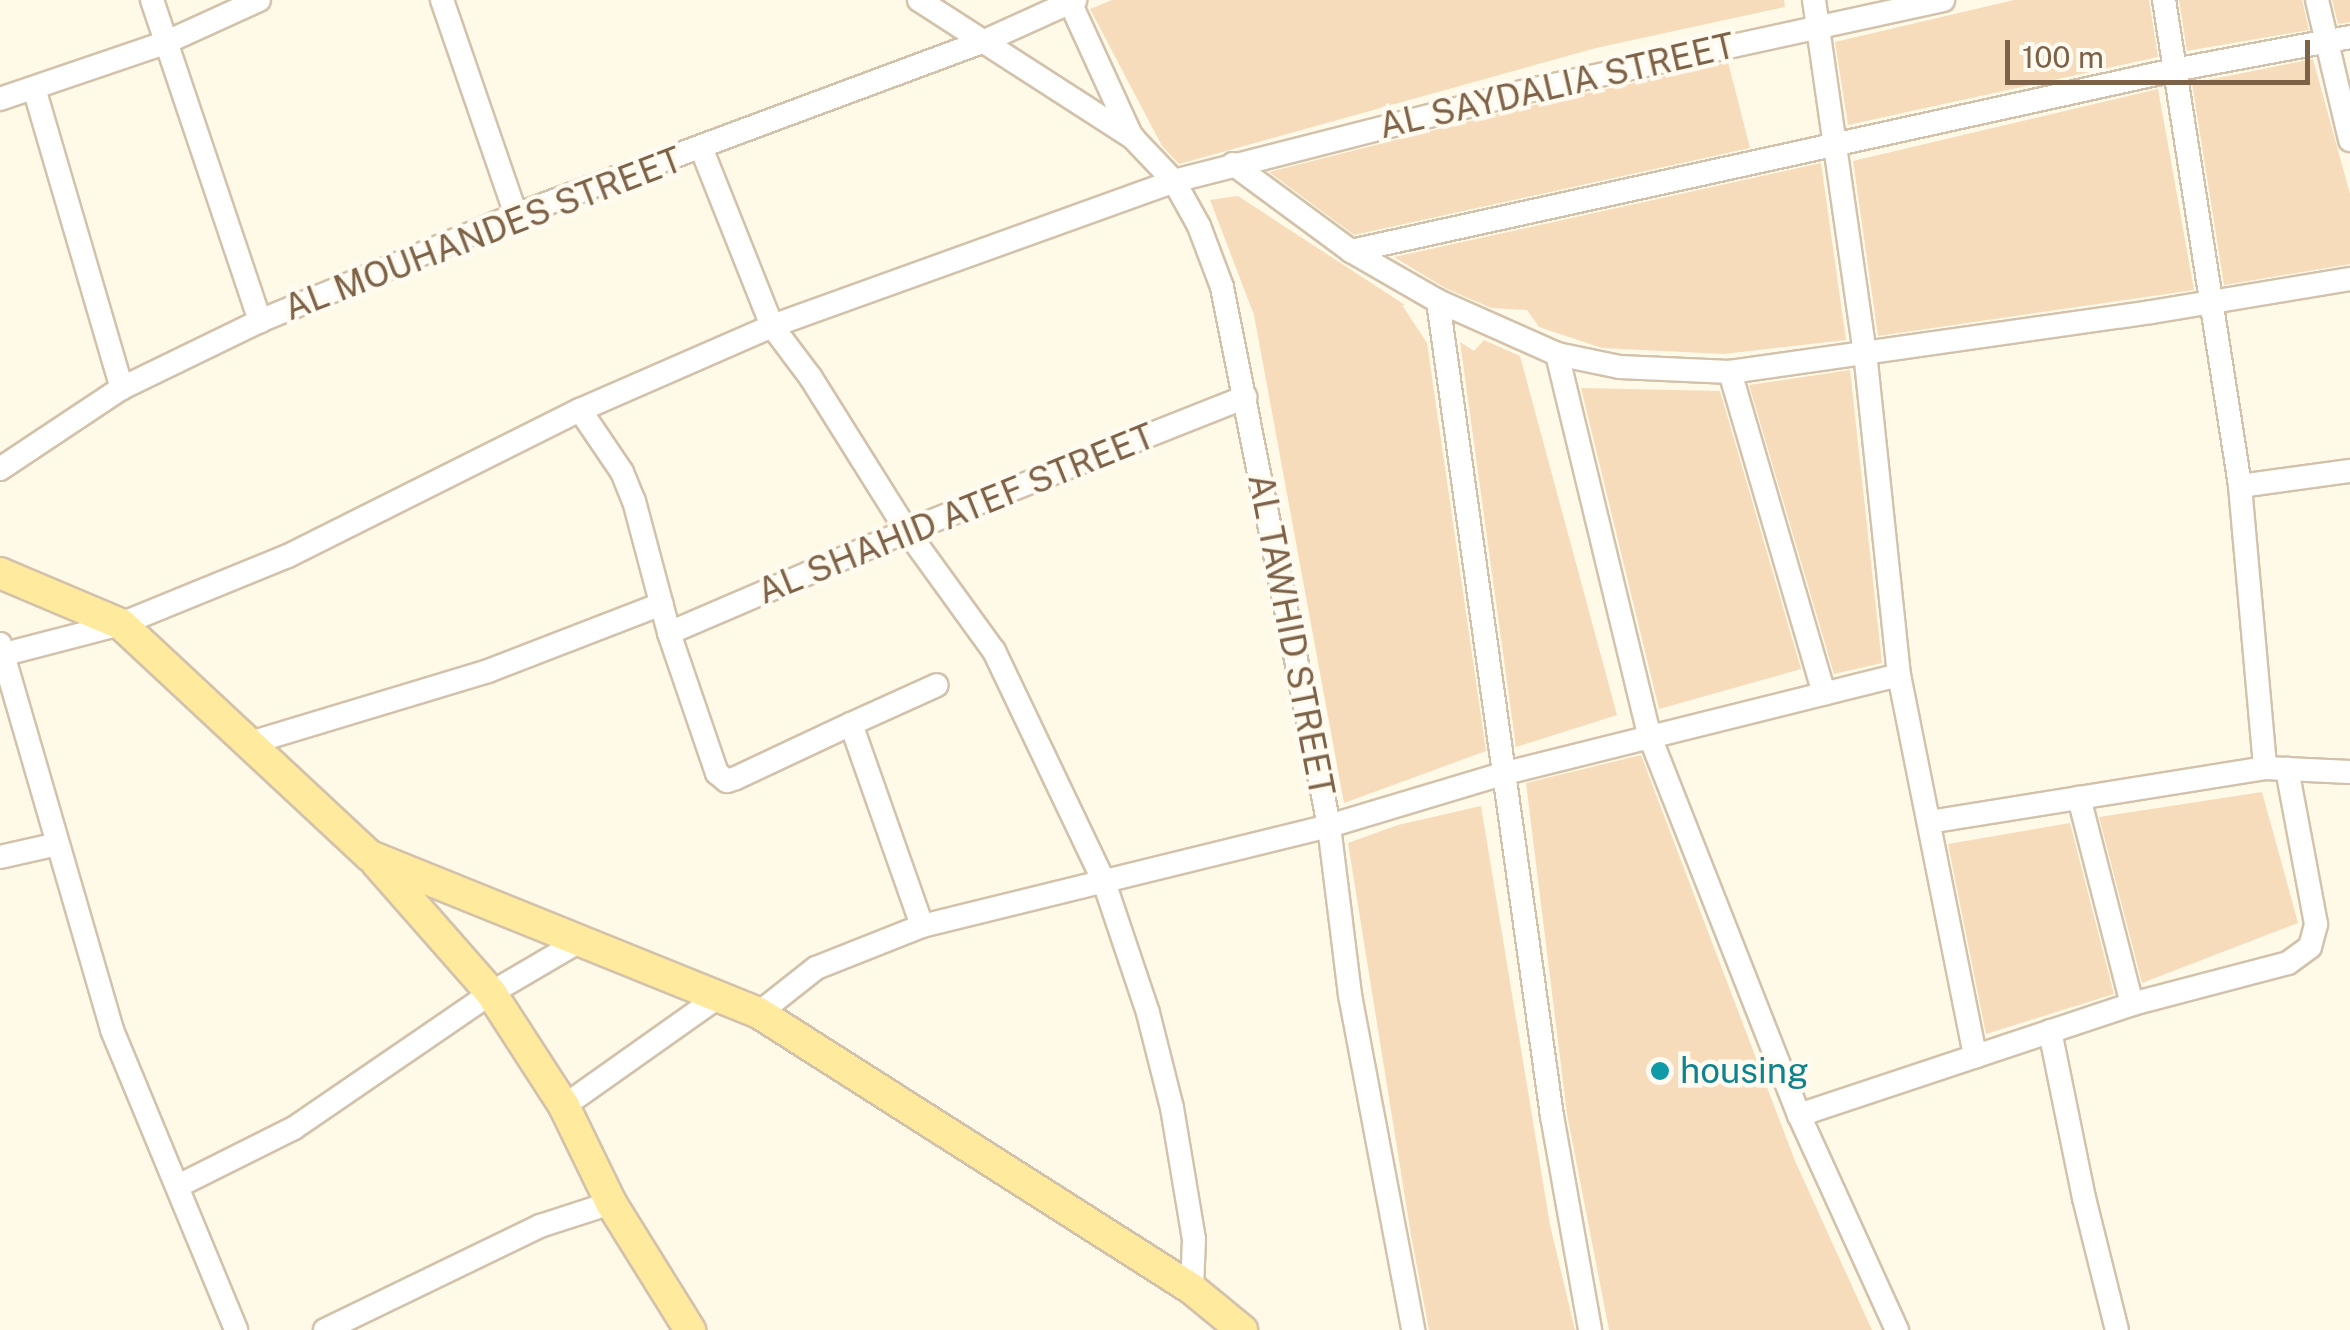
<!DOCTYPE html>
<html>
<head>
<meta charset="utf-8">
<style>
  body { margin:0 }
  #map { position:relative; width:2350px; height:1330px; overflow:hidden; background:#fff9e8; font-family:"Public Sans",sans-serif }
  div>[style] { position:absolute }
  [style*='--x'] { left:calc(var(--x)*1px); top:calc(var(--y)*1px); width:calc(var(--w)*1px); rotate:calc(var(--a)*1deg) }
  .building>* { inset:0; background:#f7dcbc }
  .roads { filter:drop-shadow(2px 0 #d3c2ab) drop-shadow(-2px 0 #d3c2ab) drop-shadow(0 2px #d3c2ab) drop-shadow(0 -2px #d3c2ab) }
  .minor>* { height:22px; margin:-11px; padding:0 11px; transform-origin:11px; border-radius:11px; background:#fff }
  .major>* { height:30px; margin:-15px; padding:0 15px; transform-origin:15px; border-radius:15px; background:#ffea9e }
  .dots>* { width:28px; height:28px; translate:-50% -50%; box-sizing:border-box; border:5px solid #fffbf0; border-radius:50% }
  span { translate:-50% -50%; white-space:nowrap; text-align:center; line-height:1.15; -webkit-text-stroke:9px #fffbf0; paint-order:stroke }
  .street-label { font-size:35px; color:#7d6248 }
  .culture-label { font-size:35px; color:#0d838f }
  .left { translate:0 -50%; text-align:left }
  .scale { position:absolute; left:2005px; top:40px; width:305px; height:45px; box-sizing:border-box; border:5px solid #7d6248; border-top:0; padding-left:12px; font-size:30px; line-height:35px; white-space:nowrap; color:#7d6248; -webkit-text-stroke:8px #fffbf0; paint-order:stroke }
</style>
</head>
<body>
<div id="map">
  <div class="building">
    <i style="clip-path:polygon(1112px 0,1784px 0,1785px 7px,1596px 48px,1179px 164px,1162px 146px,1090px 9px)"></i>
    <i style="clip-path:polygon(2014px 0,2149px 0,2158px 57px,1848px 125px,1835px 42px)"></i>
    <i style="clip-path:polygon(2179px 0,2302px 0,2309px 30px,2187px 51px)"></i>
    <i style="clip-path:polygon(2332px 0,2350px 0,2350px 22px,2338px 24px)"></i>
    <i style="clip-path:polygon(2313px 59px,2350px 194px,2350px 264px,2224px 285px,2192px 83px)"></i>
    <i style="clip-path:polygon(1728px 62px,1750px 148px,1354px 235px,1269px 172px,1525px 107px)"></i>
    <i style="clip-path:polygon(2158px 89px,2194px 290px,1878px 336px,1853px 161px)"></i>
    <i style="clip-path:polygon(1821px 163px,1846px 340px,1724px 354px,1602px 348px,1539px 327px,1527px 310px,1491px 308px,1445px 288px,1394px 257px)"></i>
    <i style="clip-path:polygon(1238px 196px,1405px 305px,1402px 305px,1427px 343px,1486px 751px,1344px 803px,1254px 315px,1210px 200px)"></i>
    <i style="clip-path:polygon(1484px 340px,1520px 356px,1617px 715px,1516px 747px,1460px 342px,1474px 351px)"></i>
    <i style="clip-path:polygon(1850px 370px,1882px 663px,1834px 674px,1749px 385px)"></i>
    <i style="clip-path:polygon(1581px 388px,1720px 391px,1801px 669px,1659px 709px)"></i>
    <i style="clip-path:polygon(1641px 755px,1795px 1161px,1872px 1330px,1609px 1330px,1567px 1114px,1526px 783px)"></i>
    <i style="clip-path:polygon(2262px 792px,2298px 923px,2142px 983px,2099px 817px)"></i>
    <i style="clip-path:polygon(1481px 806px,1550px 1225px,1575px 1330px,1429px 1330px,1411px 1235px,1348px 843px,1398px 825px)"></i>
    <i style="clip-path:polygon(2070px 823px,2114px 994px,1986px 1034px,1948px 844px)"></i>
  </div>
  <div class="roads">
    <div class="minor">
      <i style="--x:152;--y:0;--w:339;--a:71.4"></i>
      <i style="--x:442;--y:0;--w:227;--a:71"></i>
      <i style="--x:919;--y:0;--w:255;--a:32.8"></i>
      <i style="--x:1133;--y:138;--w:59;--a:46.4"></i>
      <i style="--x:1174;--y:181;--w:51;--a:60.9"></i>
      <i style="--x:1199;--y:226;--w:65;--a:69.3"></i>
      <i style="--x:1222;--y:287;--w:550;--a:78.77"></i>
      <i style="--x:1329;--y:826;--w:170;--a:82.9"></i>
      <i style="--x:1350;--y:995;--w:341;--a:79.3"></i>
      <i style="--x:1814;--y:0;--w:356;--a:81.8"></i>
      <i style="--x:1865;--y:352;--w:325;--a:84"></i>
      <i style="--x:1899;--y:675;--w:389;--a:78.7"></i>
      <i style="--x:2164;--y:0;--w:492;--a:81.1"></i>
      <i style="--x:2240;--y:486;--w:283;--a:84.9"></i>
      <i style="--x:2317;--y:0;--w:144;--a:76.7"></i>
      <i style="--x:1070;--y:2;--w:146;--a:65.4"></i>
      <i style="--x:34;--y:88;--w:313;--a:73.7"></i>
      <i style="--x:0;--y:99;--w:176;--a:-18.8"></i>
      <i style="--x:167;--y:42;--w:101;--a:-24.5"></i>
      <i style="--x:702;--y:150;--w:189;--a:68.3"></i>
      <i style="--x:772;--y:326;--w:65;--a:53.1"></i>
      <i style="--x:811;--y:378;--w:181;--a:57.9"></i>
      <i style="--x:907;--y:531;--w:148;--a:54.1"></i>
      <i style="--x:994;--y:651;--w:256;--a:64.5"></i>
      <i style="--x:1104;--y:882;--w:138;--a:71.4"></i>
      <i style="--x:1148;--y:1013;--w:98;--a:75.8"></i>
      <i style="--x:1172;--y:1108;--w:133;--a:80.5"></i>
      <i style="--x:1194;--y:1239;--w:50;--a:92.3"></i>
      <i style="--x:1233;--y:164;--w:147;--a:36.4"></i>
      <i style="--x:1351;--y:251;--w:100;--a:29.9"></i>
      <i style="--x:1438;--y:301;--w:130;--a:24"></i>
      <i style="--x:1557;--y:354;--w:64;--a:11.7"></i>
      <i style="--x:1620;--y:367;--w:110;--a:2.6"></i>
      <i style="--x:1730;--y:372;--w:425;--a:-8.1"></i>
      <i style="--x:2151;--y:312;--w:202;--a:-9.4"></i>
      <i style="--x:1351;--y:251;--w:843;--a:-12.4"></i>
      <i style="--x:2174;--y:70;--w:179;--a:-10.6"></i>
      <i style="--x:1438;--y:301;--w:823;--a:82.04"></i>
      <i style="--x:1552;--y:1116;--w:217;--a:79.9"></i>
      <i style="--x:1557;--y:354;--w:394;--a:76.4"></i>
      <i style="--x:1650;--y:737;--w:406;--a:68.5"></i>
      <i style="--x:1730;--y:372;--w:335;--a:73.7"></i>
      <i style="--x:580;--y:410;--w:75;--a:55.9"></i>
      <i style="--x:622;--y:472;--w:31;--a:68"></i>
      <i style="--x:634;--y:501;--w:137;--a:75.1"></i>
      <i style="--x:669;--y:633;--w:148;--a:71.1"></i>
      <i style="--x:717;--y:773;--w:13;--a:39"></i>
      <i style="--x:727;--y:781;--w:9;--a:-18"></i>
      <i style="--x:736;--y:778;--w:127;--a:-25.2"></i>
      <i style="--x:851;--y:724;--w:214;--a:70.6"></i>
      <i style="--x:0;--y:469;--w:146;--a:-33.6"></i>
      <i style="--x:122;--y:388;--w:153;--a:-25.9"></i>
      <i style="--x:260;--y:321;--w:277;--a:-22.5"></i>
      <i style="--x:516;--y:215;--w:502;--a:-20.38"></i>
      <i style="--x:987;--y:40;--w:97;--a:-24.4"></i>
      <i style="--x:2240;--y:486;--w:111;--a:-7.8"></i>
      <i style="--x:669;--y:633;--w:259;--a:-23.2"></i>
      <i style="--x:907;--y:531;--w:364;--a:-21.6"></i>
      <i style="--x:0;--y:644;--w:402;--a:73.8"></i>
      <i style="--x:112;--y:1030;--w:325;--a:67.5"></i>
      <i style="--x:5;--y:654;--w:120;--a:-14.5"></i>
      <i style="--x:121;--y:624;--w:180;--a:-22.2"></i>
      <i style="--x:288;--y:556;--w:326;--a:-26.6"></i>
      <i style="--x:580;--y:410;--w:210;--a:-23.6"></i>
      <i style="--x:772;--y:326;--w:427;--a:-19.8"></i>
      <i style="--x:1174;--y:181;--w:359;--a:-14.3"></i>
      <i style="--x:1522;--y:92;--w:431;--a:-12.3"></i>
      <i style="--x:851;--y:724;--w:94;--a:-24.4"></i>
      <i style="--x:250;--y:743;--w:249;--a:-16.8"></i>
      <i style="--x:488;--y:671;--w:186;--a:-21.1"></i>
      <i style="--x:1929;--y:822;--w:340;--a:-9.1"></i>
      <i style="--x:2265;--y:768;--w:85;--a:2.7"></i>
      <i style="--x:0;--y:857;--w:58;--a:-12.8"></i>
      <i style="--x:2132;--y:1004;--w:161;--a:-14.7"></i>
      <i style="--x:2288;--y:963;--w:27;--a:-36"></i>
      <i style="--x:2310;--y:947;--w:24;--a:-75"></i>
      <i style="--x:2316;--y:924;--w:158;--a:-100.6"></i>
      <i style="--x:759;--y:1013;--w:73;--a:-38.3"></i>
      <i style="--x:816;--y:968;--w:114;--a:-21.6"></i>
      <i style="--x:922;--y:926;--w:419;--a:-13.8"></i>
      <i style="--x:1329;--y:826;--w:181;--a:-16.7"></i>
      <i style="--x:1502;--y:774;--w:409;--a:-14"></i>
      <i style="--x:2050;--y:1031;--w:170;--a:78.5"></i>
      <i style="--x:2084;--y:1198;--w:136;--a:76"></i>
      <i style="--x:564;--y:1106;--w:189;--a:-35.3"></i>
      <i style="--x:178;--y:1186;--w:130;--a:-26.6"></i>
      <i style="--x:294;--y:1128;--w:239;--a:-34.4"></i>
      <i style="--x:491;--y:993;--w:101;--a:-30.4"></i>
      <i style="--x:325;--y:1330;--w:239;--a:-25.8"></i>
      <i style="--x:540;--y:1226;--w:75;--a:-17.9"></i>
      <i style="--x:1897;--y:1330;--w:236;--a:-114.5"></i>
      <i style="--x:1799;--y:1115;--w:351;--a:-18.4"></i>
      <i style="--x:2132;--y:1004;--w:213;--a:-104.4"></i>
    </div>
    <div class="major">
      <i style="--x:0;--y:573;--w:131;--a:22.9"></i>
      <i style="--x:121;--y:624;--w:340;--a:43"></i>
      <i style="--x:370;--y:856;--w:419;--a:22"></i>
      <i style="--x:759;--y:1013;--w:513;--a:32.51"></i>
      <i style="--x:1192;--y:1289;--w:65;--a:39.4"></i>
      <i style="--x:376;--y:862;--w:174;--a:48.7"></i>
      <i style="--x:491;--y:993;--w:135;--a:57.1"></i>
      <i style="--x:564;--y:1106;--w:108;--a:64.1"></i>
      <i style="--x:611;--y:1203;--w:150;--a:58.1"></i>
    </div>
  </div>
  <div class="dots">
    <i style="left:1660px;top:1071px;background:#0f9aa8"></i>
  </div>
  <div class="street-label">
    <span style="left:1557px;top:86px;rotate:-13deg">AL SAYDALIA STREET</span>
    <span style="left:483px;top:234px;rotate:-21deg">AL MOUHANDES STREET</span>
    <span style="left:956px;top:514px;rotate:-22deg">AL SHAHID ATEF STREET</span>
    <span style="left:1291px;top:635px;rotate:79deg">AL TAWHID STREET</span>
  </div>
  <div class="culture-label">
    <span class="left" style="left:1680px;top:1071px">housing</span>
  </div>
  <div class="scale">100 m</div>
</div>
</body>
</html>
